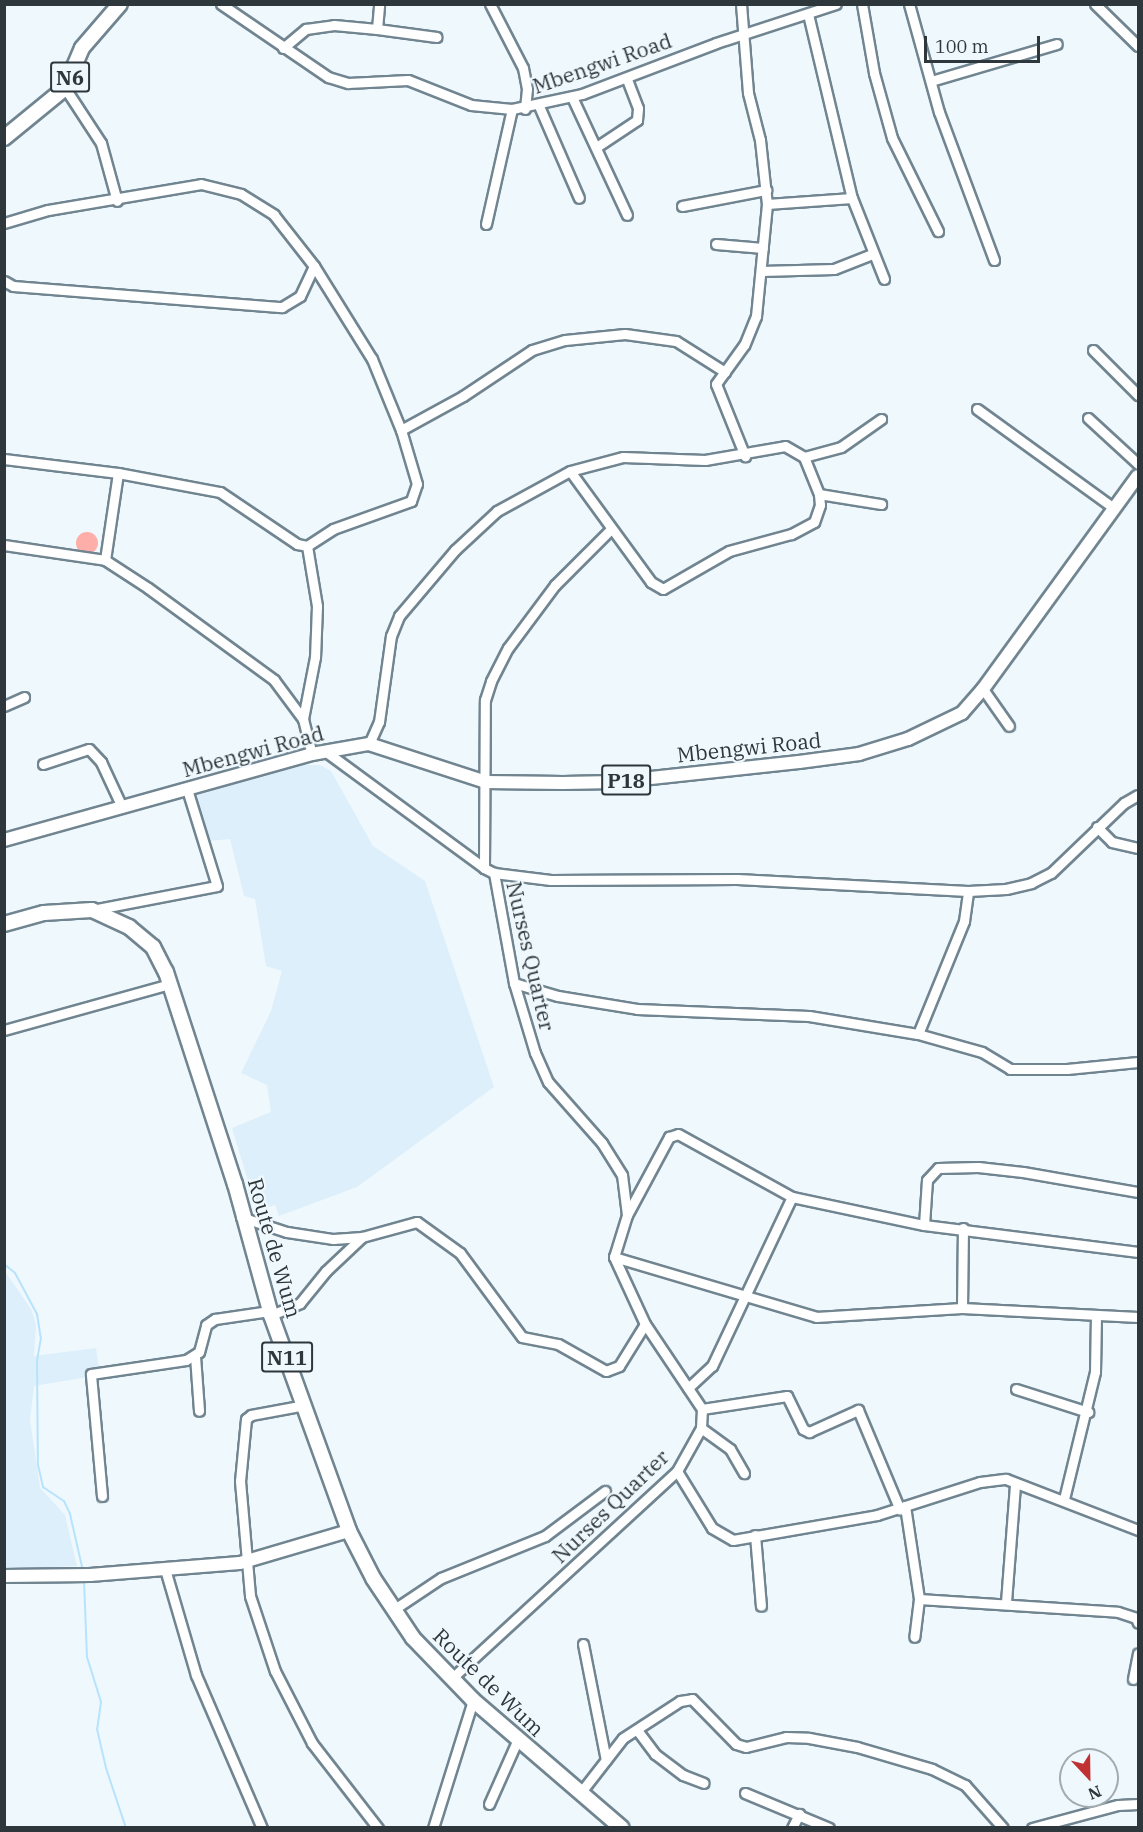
<!DOCTYPE html>
<html>
<head>
<meta charset="utf-8">
<style>
  body { margin:0 }
  #map { position:relative; width:1143px; height:1832px; overflow:hidden; background:#eff8fd; font-family:"IBM Plex Serif",serif }
  div>[style] { position:absolute }
  [style*='--x'] { left:calc(var(--x)*1px); top:calc(var(--y)*1px); width:calc(var(--w)*1px); rotate:calc(var(--a)*1deg) }
  .built>* { inset:0; background:#ddeffa }
  .green>* { inset:0; background:#feaea8 }
  .round { border-radius:50% }
  .stream>* { height:2px; margin:-1px; padding:0 1px; transform-origin:1px; border-radius:1px; background:#b7e3fd }
  .roads { filter:drop-shadow(2px 0 #718591) drop-shadow(-2px 0 #718591) drop-shadow(0 2px #718591) drop-shadow(0 -2px #718591) }
  .minor>* { height:9px; margin:-4.5px; padding:0 4.5px; transform-origin:4.5px; border-radius:4.5px; background:#fff }
  .major>* { height:12px; margin:-6px; padding:0 6px; transform-origin:6px; border-radius:6px; background:#fff }
  .highway>* { height:14px; margin:-7px; padding:0 7px; transform-origin:7px; border-radius:7px; background:#fff }
  span { translate:-50% -50%; white-space:nowrap; text-align:center; line-height:1.15; -webkit-text-stroke:4.5px #eff8fd; paint-order:stroke }
  .shield-label span { padding:2px 4px; background:#eff8fd; border:2px solid; border-radius:4px; -webkit-text-stroke-width:0 }
  .shield-label { font-size:20px; color:#2e373c; font-weight:700 }
  .street-label { font-size:21px; color:#2e373c }
  .frame { position:absolute; inset:0; border:6px solid #2e373c; pointer-events:none }
  .north { position:absolute; left:1059px; top:1748px; width:60px; height:60px; box-sizing:border-box; background:#eff8fd; border:2px solid #a2abb0; border-radius:50%; rotate:158deg; font-size:16px; font-weight:700; line-height:24px; text-align:center; color:#2e373c }
  .north::after { content:''; display:block; margin:auto; width:21px; height:27px; background:#c03134; clip-path:polygon(50% 0,100% 100%,50% 72%,0 100%) }
  .scale { position:absolute; left:924px; top:36px; width:116px; height:27px; box-sizing:border-box; border:3px solid #2e373c; border-top:0; padding-left:8px; font-size:18px; line-height:21px; white-space:nowrap; color:#2e373c; -webkit-text-stroke:4px #eff8fd; paint-order:stroke }
</style>
</head>
<body>
<div id="map">
  <div class="built">
    <i style="clip-path:polygon(300px 765px,320px 765px,331px 771px,373px 846px,425px 881px,494px 1087px,357px 1187px,279px 1216px,275px 1205px,257px 1211px,232px 1128px,271px 1112px,267px 1085px,241px 1073px,271px 1011px,282px 971px,266px 966px,255px 899px,244px 896px,230px 839px,208px 841px,197px 795px)"></i>
    <i style="clip-path:polygon(4px 1270px,31px 1309px,36px 1325px,34px 1356px,96px 1348px,100px 1375px,34px 1386px,30px 1420px,40px 1488px,65px 1515px,77px 1566px,5px 1569px)"></i>
  </div>
  <div class="green">
    <i class="round" style="left:76px;top:532px;width:22px;height:22px"></i>
  </div>
  <div class="stream">
    <i style="--x:4;--y:1264;--w:14;--a:39"></i>
    <i style="--x:15;--y:1273;--w:47;--a:61.8"></i>
    <i style="--x:37;--y:1314;--w:24;--a:81"></i>
    <i style="--x:41;--y:1338;--w:22;--a:100"></i>
    <i style="--x:37;--y:1360;--w:105;--a:89.5"></i>
    <i style="--x:38;--y:1465;--w:23;--a:77"></i>
    <i style="--x:43;--y:1487;--w:25;--a:34"></i>
    <i style="--x:64;--y:1501;--w:14;--a:65"></i>
    <i style="--x:70;--y:1514;--w:58;--a:77.2"></i>
    <i style="--x:84;--y:1580;--w:77;--a:87.8"></i>
    <i style="--x:87;--y:1657;--w:47;--a:72.7"></i>
    <i style="--x:101;--y:1702;--w:27;--a:98"></i>
    <i style="--x:97;--y:1729;--w:40;--a:77"></i>
    <i style="--x:106;--y:1768;--w:63;--a:71.6"></i>
  </div>
  <div class="roads">
    <div class="minor">
      <i style="--x:221;--y:4;--w:130;--a:34.3"></i>
      <i style="--x:328;--y:77;--w:21;--a:17"></i>
      <i style="--x:348;--y:83;--w:60;--a:-2.9"></i>
      <i style="--x:408;--y:80;--w:68;--a:21.6"></i>
      <i style="--x:471;--y:105;--w:41;--a:5.6"></i>
      <i style="--x:512;--y:109;--w:72;--a:-12.1"></i>
      <i style="--x:582;--y:94;--w:143;--a:-20.8"></i>
      <i style="--x:716;--y:43;--w:126;--a:-18"></i>
      <i style="--x:490;--y:4;--w:72;--a:62.7"></i>
      <i style="--x:523;--y:68;--w:21;--a:79"></i>
      <i style="--x:527;--y:89;--w:20;--a:96"></i>
      <i style="--x:741;--y:4;--w:89;--a:85.5"></i>
      <i style="--x:748;--y:93;--w:49;--a:75.7"></i>
      <i style="--x:760;--y:140;--w:64;--a:83.8"></i>
      <i style="--x:767;--y:204;--w:113;--a:95.6"></i>
      <i style="--x:756;--y:316;--w:31;--a:112"></i>
      <i style="--x:744;--y:345;--w:48;--a:125.7"></i>
      <i style="--x:716;--y:384;--w:78;--a:68.1"></i>
      <i style="--x:862;--y:4;--w:70;--a:80.1"></i>
      <i style="--x:874;--y:73;--w:67;--a:74.5"></i>
      <i style="--x:892;--y:138;--w:104;--a:63.7"></i>
      <i style="--x:909;--y:4;--w:112;--a:74.5"></i>
      <i style="--x:939;--y:112;--w:158;--a:69.6"></i>
      <i style="--x:1095;--y:4;--w:60;--a:44.3"></i>
      <i style="--x:808;--y:14;--w:189;--a:76.6"></i>
      <i style="--x:852;--y:198;--w:87;--a:68.4"></i>
      <i style="--x:377;--y:29;--w:60;--a:7.7"></i>
      <i style="--x:283;--y:48;--w:30;--a:-40"></i>
      <i style="--x:306;--y:29;--w:28;--a:-8"></i>
      <i style="--x:334;--y:25;--w:43;--a:5.3"></i>
      <i style="--x:377;--y:29;--w:25;--a:-85"></i>
      <i style="--x:931;--y:81;--w:131;--a:-16.4"></i>
      <i style="--x:65;--y:88;--w:66;--a:56.8"></i>
      <i style="--x:101;--y:143;--w:60;--a:74.6"></i>
      <i style="--x:572;--y:97;--w:130;--a:65"></i>
      <i style="--x:539;--y:106;--w:100;--a:66.5"></i>
      <i style="--x:598;--y:146;--w:47;--a:-33.7"></i>
      <i style="--x:637;--y:120;--w:12;--a:-85"></i>
      <i style="--x:638;--y:108;--w:31;--a:-111"></i>
      <i style="--x:767;--y:204;--w:85;--a:-4"></i>
      <i style="--x:682;--y:206;--w:86;--a:-10.8"></i>
      <i style="--x:4;--y:223;--w:46;--a:-16.5"></i>
      <i style="--x:48;--y:210;--w:155;--a:-9.6"></i>
      <i style="--x:201;--y:184;--w:41;--a:14"></i>
      <i style="--x:241;--y:194;--w:39;--a:32"></i>
      <i style="--x:274;--y:215;--w:65;--a:51.9"></i>
      <i style="--x:314;--y:266;--w:110;--a:58.1"></i>
      <i style="--x:372;--y:359;--w:77;--a:67.8"></i>
      <i style="--x:486;--y:224;--w:118;--a:-77.3"></i>
      <i style="--x:716;--y:244;--w:47;--a:4.9"></i>
      <i style="--x:761;--y:271;--w:73;--a:-1.6"></i>
      <i style="--x:834;--y:269;--w:41;--a:-21.5"></i>
      <i style="--x:4;--y:281;--w:10;--a:29"></i>
      <i style="--x:13;--y:286;--w:270;--a:4.5"></i>
      <i style="--x:282;--y:307;--w:21;--a:-31"></i>
      <i style="--x:300;--y:296;--w:33;--a:-65"></i>
      <i style="--x:1093;--y:350;--w:64;--a:45"></i>
      <i style="--x:977;--y:409;--w:169;--a:35.9"></i>
      <i style="--x:1088;--y:418;--w:68;--a:42.6"></i>
      <i style="--x:785;--y:446;--w:22;--a:30"></i>
      <i style="--x:804;--y:457;--w:40;--a:68"></i>
      <i style="--x:819;--y:494;--w:11;--a:85"></i>
      <i style="--x:820;--y:505;--w:18;--a:109"></i>
      <i style="--x:814;--y:522;--w:26;--a:152"></i>
      <i style="--x:791;--y:534;--w:64;--a:164.7"></i>
      <i style="--x:729;--y:551;--w:76;--a:150.1"></i>
      <i style="--x:663;--y:589;--w:14;--a:-150"></i>
      <i style="--x:651;--y:582;--w:137;--a:-126.1"></i>
      <i style="--x:570;--y:471;--w:55;--a:-14.8"></i>
      <i style="--x:623;--y:457;--w:82;--a:2.1"></i>
      <i style="--x:705;--y:460;--w:81;--a:-9.9"></i>
      <i style="--x:804;--y:457;--w:38;--a:-15"></i>
      <i style="--x:841;--y:447;--w:49;--a:-35"></i>
      <i style="--x:4;--y:459;--w:115;--a:7"></i>
      <i style="--x:118;--y:473;--w:88;--a:98.5"></i>
      <i style="--x:118;--y:473;--w:104;--a:10.6"></i>
      <i style="--x:220;--y:492;--w:93;--a:34"></i>
      <i style="--x:297;--y:544;--w:10;--a:11"></i>
      <i style="--x:307;--y:546;--w:61;--a:80.5"></i>
      <i style="--x:317;--y:606;--w:51;--a:92.2"></i>
      <i style="--x:315;--y:657;--w:63;--a:101"></i>
      <i style="--x:819;--y:494;--w:63;--a:9.2"></i>
      <i style="--x:4;--y:545;--w:102;--a:8.4"></i>
      <i style="--x:105;--y:560;--w:51;--a:33.1"></i>
      <i style="--x:148;--y:588;--w:156;--a:36.1"></i>
      <i style="--x:274;--y:680;--w:49;--a:53.4"></i>
      <i style="--x:303;--y:719;--w:36;--a:76"></i>
      <i style="--x:307;--y:546;--w:31;--a:-33"></i>
      <i style="--x:333;--y:529;--w:83;--a:-19.7"></i>
      <i style="--x:411;--y:501;--w:18;--a:-71"></i>
      <i style="--x:417;--y:484;--w:56;--a:-106.5"></i>
      <i style="--x:401;--y:430;--w:71;--a:-28.7"></i>
      <i style="--x:463;--y:396;--w:83;--a:-33.7"></i>
      <i style="--x:532;--y:350;--w:34;--a:-17"></i>
      <i style="--x:565;--y:340;--w:60;--a:-5.7"></i>
      <i style="--x:625;--y:334;--w:51;--a:7.8"></i>
      <i style="--x:676;--y:341;--w:58;--a:32.3"></i>
      <i style="--x:983;--y:689;--w:45;--a:54.9"></i>
      <i style="--x:4;--y:706;--w:22;--a:-24"></i>
      <i style="--x:369;--y:744;--w:24;--a:-66"></i>
      <i style="--x:379;--y:722;--w:87;--a:-82.1"></i>
      <i style="--x:391;--y:636;--w:22;--a:-68"></i>
      <i style="--x:399;--y:616;--w:87;--a:-49.7"></i>
      <i style="--x:455;--y:550;--w:57;--a:-42.9"></i>
      <i style="--x:497;--y:511;--w:83;--a:-28.7"></i>
      <i style="--x:325;--y:751;--w:197;--a:36.3"></i>
      <i style="--x:484;--y:868;--w:11;--a:27"></i>
      <i style="--x:494;--y:873;--w:57;--a:7"></i>
      <i style="--x:551;--y:880;--w:186;--a:-0.3"></i>
      <i style="--x:737;--y:879;--w:231;--a:3"></i>
      <i style="--x:968;--y:891;--w:38;--a:-3"></i>
      <i style="--x:1006;--y:889;--w:26;--a:-13"></i>
      <i style="--x:1031;--y:883;--w:22;--a:-27"></i>
      <i style="--x:1051;--y:873;--w:101;--a:-43.8"></i>
      <i style="--x:1124;--y:803;--w:16;--a:-30"></i>
      <i style="--x:43;--y:764;--w:48;--a:-18.1"></i>
      <i style="--x:89;--y:749;--w:18;--a:47"></i>
      <i style="--x:101;--y:762;--w:50;--a:65"></i>
      <i style="--x:1097;--y:827;--w:21;--a:45"></i>
      <i style="--x:1112;--y:842;--w:27;--a:13"></i>
      <i style="--x:484;--y:868;--w:168;--a:-89.7"></i>
      <i style="--x:485;--y:700;--w:20;--a:-72"></i>
      <i style="--x:491;--y:681;--w:37;--a:-63"></i>
      <i style="--x:508;--y:648;--w:79;--a:-53.3"></i>
      <i style="--x:555;--y:585;--w:78;--a:-45"></i>
      <i style="--x:92;--y:910;--w:127;--a:-10.9"></i>
      <i style="--x:217;--y:886;--w:102;--a:-107.2"></i>
      <i style="--x:514;--y:983;--w:46;--a:16.5"></i>
      <i style="--x:558;--y:996;--w:80;--a:9.3"></i>
      <i style="--x:637;--y:1009;--w:172;--a:2.3"></i>
      <i style="--x:809;--y:1016;--w:110;--a:9.4"></i>
      <i style="--x:918;--y:1034;--w:66;--a:15.7"></i>
      <i style="--x:982;--y:1052;--w:33;--a:31"></i>
      <i style="--x:1010;--y:1069;--w:57;--a:0"></i>
      <i style="--x:1067;--y:1069;--w:71;--a:-5.6"></i>
      <i style="--x:4;--y:1030;--w:172;--a:-15.5"></i>
      <i style="--x:918;--y:1034;--w:122;--a:-67.8"></i>
      <i style="--x:964;--y:921;--w:30;--a:-82"></i>
      <i style="--x:627;--y:1215;--w:89;--a:-61.7"></i>
      <i style="--x:669;--y:1137;--w:9;--a:-18"></i>
      <i style="--x:678;--y:1134;--w:130;--a:28.9"></i>
      <i style="--x:792;--y:1197;--w:135;--a:12"></i>
      <i style="--x:924;--y:1225;--w:216;--a:7.2"></i>
      <i style="--x:241;--y:1217;--w:48;--a:18.1"></i>
      <i style="--x:287;--y:1232;--w:47;--a:8.7"></i>
      <i style="--x:333;--y:1239;--w:29;--a:-4"></i>
      <i style="--x:362;--y:1237;--w:57;--a:-15.3"></i>
      <i style="--x:417;--y:1222;--w:53;--a:35.8"></i>
      <i style="--x:460;--y:1253;--w:104;--a:53.6"></i>
      <i style="--x:522;--y:1337;--w:37;--a:11"></i>
      <i style="--x:558;--y:1344;--w:55;--a:29.4"></i>
      <i style="--x:606;--y:1371;--w:14;--a:-21"></i>
      <i style="--x:619;--y:1366;--w:49;--a:-58.2"></i>
      <i style="--x:924;--y:1225;--w:45;--a:-86.2"></i>
      <i style="--x:927;--y:1180;--w:16;--a:-47"></i>
      <i style="--x:938;--y:1168;--w:40;--a:-1.4"></i>
      <i style="--x:978;--y:1167;--w:45;--a:6.3"></i>
      <i style="--x:1023;--y:1172;--w:117;--a:9.9"></i>
      <i style="--x:614;--y:1257;--w:211;--a:16.5"></i>
      <i style="--x:816;--y:1317;--w:146;--a:-3.5"></i>
      <i style="--x:962;--y:1308;--w:176;--a:2.9"></i>
      <i style="--x:962;--y:1308;--w:80;--a:-89.3"></i>
      <i style="--x:271;--y:1315;--w:31;--a:-22"></i>
      <i style="--x:300;--y:1303;--w:41;--a:-50.9"></i>
      <i style="--x:326;--y:1271;--w:50;--a:-43.4"></i>
      <i style="--x:195;--y:1356;--w:55;--a:85.8"></i>
      <i style="--x:688;--y:1388;--w:33;--a:-43"></i>
      <i style="--x:712;--y:1366;--w:187;--a:-64.7"></i>
      <i style="--x:1016;--y:1389;--w:76;--a:17.7"></i>
      <i style="--x:305;--y:1405;--w:55;--a:169.5"></i>
      <i style="--x:251;--y:1415;--w:6;--a:141"></i>
      <i style="--x:246;--y:1419;--w:62;--a:95.5"></i>
      <i style="--x:240;--y:1481;--w:115;--a:85"></i>
      <i style="--x:250;--y:1596;--w:79;--a:71.6"></i>
      <i style="--x:275;--y:1671;--w:81;--a:62.8"></i>
      <i style="--x:312;--y:1743;--w:108;--a:52.2"></i>
      <i style="--x:702;--y:1409;--w:86;--a:-8.7"></i>
      <i style="--x:787;--y:1396;--w:37;--a:64"></i>
      <i style="--x:803;--y:1429;--w:7;--a:27"></i>
      <i style="--x:809;--y:1432;--w:54;--a:-24.2"></i>
      <i style="--x:858;--y:1410;--w:108;--a:67.2"></i>
      <i style="--x:701;--y:1428;--w:36;--a:36"></i>
      <i style="--x:730;--y:1449;--w:28;--a:60"></i>
      <i style="--x:677;--y:1471;--w:67;--a:58.4"></i>
      <i style="--x:712;--y:1528;--w:24;--a:30"></i>
      <i style="--x:733;--y:1540;--w:146;--a:-9.8"></i>
      <i style="--x:877;--y:1515;--w:108;--a:-17.8"></i>
      <i style="--x:980;--y:1482;--w:26;--a:-7"></i>
      <i style="--x:1006;--y:1479;--w:142;--a:21.1"></i>
      <i style="--x:102;--y:1496;--w:122;--a:-95.2"></i>
      <i style="--x:91;--y:1374;--w:96;--a:-8.4"></i>
      <i style="--x:186;--y:1360;--w:15;--a:-32"></i>
      <i style="--x:199;--y:1352;--w:28;--a:-75"></i>
      <i style="--x:206;--y:1325;--w:11;--a:-34"></i>
      <i style="--x:215;--y:1319;--w:55;--a:-8.4"></i>
      <i style="--x:1064;--y:1499;--w:131;--a:-76.3"></i>
      <i style="--x:1095;--y:1372;--w:57;--a:-89"></i>
      <i style="--x:905;--y:1506;--w:94;--a:81.4"></i>
      <i style="--x:919;--y:1599;--w:38;--a:97"></i>
      <i style="--x:755;--y:1535;--w:71;--a:85.2"></i>
      <i style="--x:165;--y:1569;--w:110;--a:73.7"></i>
      <i style="--x:196;--y:1675;--w:167;--a:66.7"></i>
      <i style="--x:919;--y:1599;--w:199;--a:3.7"></i>
      <i style="--x:1118;--y:1612;--w:19;--a:18"></i>
      <i style="--x:1136;--y:1618;--w:5;--a:68"></i>
      <i style="--x:1006;--y:1602;--w:117;--a:-85.6"></i>
      <i style="--x:393;--y:1610;--w:58;--a:-33.7"></i>
      <i style="--x:441;--y:1578;--w:112;--a:-22"></i>
      <i style="--x:545;--y:1536;--w:75;--a:-36.9"></i>
      <i style="--x:583;--y:1644;--w:118;--a:78.8"></i>
      <i style="--x:452;--y:1678;--w:306;--a:-42.6"></i>
      <i style="--x:677;--y:1471;--w:49;--a:-60.8"></i>
      <i style="--x:701;--y:1428;--w:19;--a:-87"></i>
      <i style="--x:702;--y:1409;--w:102;--a:-123.8"></i>
      <i style="--x:645;--y:1324;--w:74;--a:-114.8"></i>
      <i style="--x:614;--y:1257;--w:44;--a:-72.8"></i>
      <i style="--x:627;--y:1215;--w:40;--a:-97.1"></i>
      <i style="--x:622;--y:1175;--w:38;--a:-122"></i>
      <i style="--x:602;--y:1143;--w:81;--a:-131.5"></i>
      <i style="--x:548;--y:1082;--w:32;--a:-114"></i>
      <i style="--x:535;--y:1053;--w:73;--a:-106.7"></i>
      <i style="--x:514;--y:983;--w:112;--a:-100.3"></i>
      <i style="--x:1133;--y:1679;--w:26;--a:-79"></i>
      <i style="--x:637;--y:1730;--w:30;--a:53"></i>
      <i style="--x:655;--y:1754;--w:35;--a:37"></i>
      <i style="--x:683;--y:1775;--w:22;--a:21"></i>
      <i style="--x:581;--y:1792;--w:68;--a:-52.1"></i>
      <i style="--x:623;--y:1738;--w:68;--a:-33"></i>
      <i style="--x:680;--y:1701;--w:12;--a:-9"></i>
      <i style="--x:692;--y:1699;--w:63;--a:45.6"></i>
      <i style="--x:736;--y:1744;--w:10;--a:17"></i>
      <i style="--x:746;--y:1747;--w:41;--a:-14"></i>
      <i style="--x:786;--y:1737;--w:23;--a:2"></i>
      <i style="--x:809;--y:1738;--w:49;--a:10.6"></i>
      <i style="--x:857;--y:1747;--w:78;--a:16.3"></i>
      <i style="--x:932;--y:1769;--w:37;--a:26"></i>
      <i style="--x:965;--y:1785;--w:57;--a:48.5"></i>
      <i style="--x:745;--y:1793;--w:91;--a:22.6"></i>
      <i style="--x:489;--y:1804;--w:69;--a:-66"></i>
      <i style="--x:433;--y:1828;--w:134;--a:-72.6"></i>
      <i style="--x:792;--y:1828;--w:16;--a:-63"></i>
      <i style="--x:1032;--y:1828;--w:89;--a:-15"></i>
      <i style="--x:1118;--y:1805;--w:20;--a:-3"></i>
    </div>
    <div class="major">
      <i style="--x:4;--y:840;--w:320;--a:-15.6"></i>
      <i style="--x:312;--y:754;--w:58;--a:-10"></i>
      <i style="--x:369;--y:744;--w:123;--a:18"></i>
      <i style="--x:486;--y:782;--w:77;--a:0.7"></i>
      <i style="--x:563;--y:783;--w:51;--a:-1.1"></i>
      <i style="--x:614;--y:782;--w:186;--a:-6.2"></i>
      <i style="--x:799;--y:762;--w:61;--a:-7.6"></i>
      <i style="--x:859;--y:754;--w:51;--a:-17"></i>
      <i style="--x:908;--y:739;--w:60;--a:-25.7"></i>
      <i style="--x:962;--y:713;--w:32;--a:-49"></i>
      <i style="--x:983;--y:689;--w:263;--a:-54"></i>
      <i style="--x:4;--y:1576;--w:86;--a:-0.7"></i>
      <i style="--x:90;--y:1575;--w:150;--a:-4.6"></i>
      <i style="--x:240;--y:1563;--w:114;--a:-16.4"></i>
    </div>
    <div class="highway">
      <i style="--x:4;--y:138;--w:79;--a:-39.3"></i>
      <i style="--x:65;--y:88;--w:43;--a:-67"></i>
      <i style="--x:82;--y:48;--w:58;--a:-49.2"></i>
      <i style="--x:4;--y:924;--w:41;--a:-15.4"></i>
      <i style="--x:44;--y:913;--w:48;--a:-3.6"></i>
      <i style="--x:92;--y:910;--w:41;--a:24.7"></i>
      <i style="--x:129;--y:927;--w:31;--a:40"></i>
      <i style="--x:153;--y:947;--w:28;--a:63"></i>
      <i style="--x:166;--y:972;--w:223;--a:72"></i>
      <i style="--x:235;--y:1184;--w:136;--a:74.6"></i>
      <i style="--x:271;--y:1315;--w:230;--a:70.1"></i>
      <i style="--x:349;--y:1531;--w:53;--a:62.9"></i>
      <i style="--x:373;--y:1578;--w:72;--a:56.3"></i>
      <i style="--x:413;--y:1638;--w:86;--a:45.9"></i>
      <i style="--x:473;--y:1700;--w:196;--a:40.7"></i>
    </div>
  </div>
  <div class="shield-label">
    <span style="left:70px;top:77px">N6</span>
    <span style="left:626px;top:780px">P18</span>
    <span style="left:287px;top:1357px">N11</span>
  </div>
  <div class="street-label">
    <span style="left:602px;top:63px;rotate:-19deg">Mbengwi Road</span>
    <span style="left:749px;top:747px;rotate:-6deg">Mbengwi Road</span>
    <span style="left:253px;top:751px;rotate:-15deg">Mbengwi Road</span>
    <span style="left:531px;top:956px;rotate:77deg">Nurses Quarter</span>
    <span style="left:275px;top:1248px;rotate:74deg">Route de Wum</span>
    <span style="left:610px;top:1506px;rotate:-44deg">Nurses Quarter</span>
    <span style="left:489px;top:1682px;rotate:44deg">Route de Wum</span>
  </div>
  <div class="frame"></div>
  <div class="north">N</div>
  <div class="scale">100 m</div>
</div>
</body>
</html>
